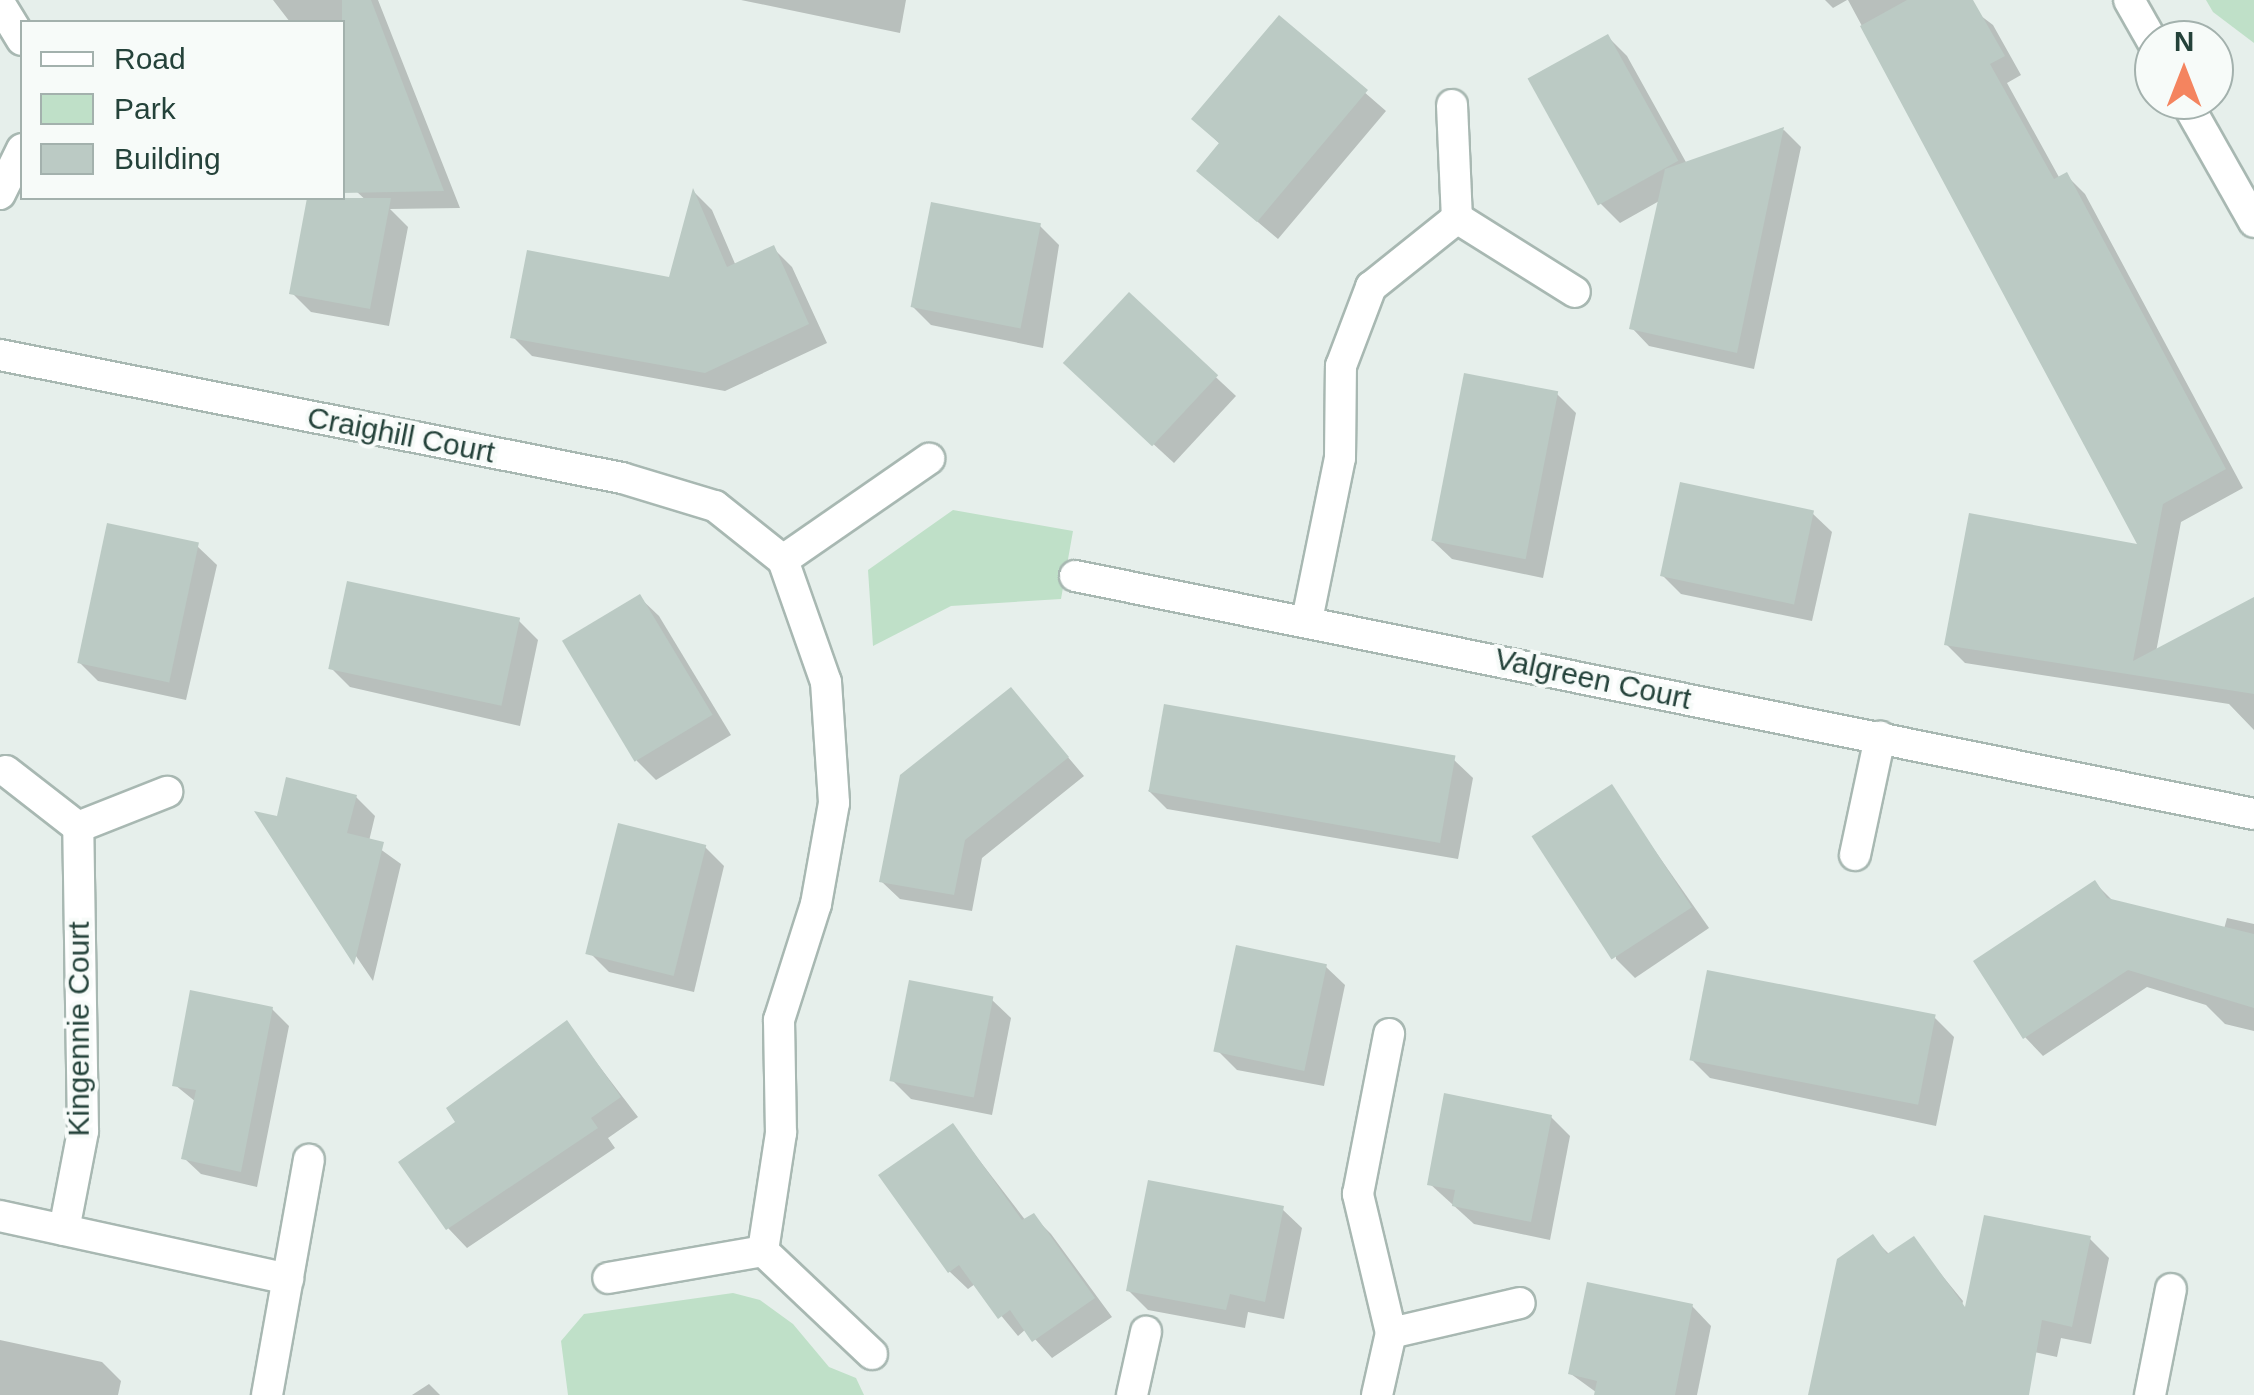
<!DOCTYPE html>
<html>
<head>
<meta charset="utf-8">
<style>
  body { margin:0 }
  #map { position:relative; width:2254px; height:1395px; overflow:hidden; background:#e6efeb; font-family:Helvetica,sans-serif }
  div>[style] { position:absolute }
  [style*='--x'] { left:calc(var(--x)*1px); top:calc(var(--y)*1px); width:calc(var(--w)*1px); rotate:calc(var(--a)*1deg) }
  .green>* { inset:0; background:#bfe0c8 }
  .shadow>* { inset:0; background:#0003 }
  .building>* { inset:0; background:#bbcac4; transform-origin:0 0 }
  .roads { filter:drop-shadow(2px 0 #a8b8b2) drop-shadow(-2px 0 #a8b8b2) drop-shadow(0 2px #a8b8b2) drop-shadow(0 -2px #a8b8b2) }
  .minor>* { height:30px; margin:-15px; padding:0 15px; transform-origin:15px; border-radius:15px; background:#fff }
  span { translate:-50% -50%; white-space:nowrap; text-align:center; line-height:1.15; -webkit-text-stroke:8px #f7fbf9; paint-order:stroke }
  .street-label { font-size:30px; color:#24423a }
  .legend { position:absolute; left:20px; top:20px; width:325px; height:180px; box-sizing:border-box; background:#f7fbf9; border:2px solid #a3b1ad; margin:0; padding:12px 18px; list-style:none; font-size:30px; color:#24423a }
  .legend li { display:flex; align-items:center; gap:20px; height:50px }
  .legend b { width:50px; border:2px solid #a3b1ad }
  .north { position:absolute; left:2134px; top:20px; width:100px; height:100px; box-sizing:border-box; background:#f7fbf9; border:2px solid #a3b1ad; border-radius:50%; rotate:0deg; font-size:28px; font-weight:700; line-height:40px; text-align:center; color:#24423a }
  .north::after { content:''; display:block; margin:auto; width:35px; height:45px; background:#f4845f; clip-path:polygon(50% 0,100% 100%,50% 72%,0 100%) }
</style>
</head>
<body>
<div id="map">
  <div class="green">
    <i style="clip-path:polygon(2206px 0,2254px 0,2254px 43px,2213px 12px)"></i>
    <i style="clip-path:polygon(953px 510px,1073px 531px,1061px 599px,951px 606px,873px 646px,868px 570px)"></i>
    <i style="clip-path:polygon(733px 1293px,760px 1300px,793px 1324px,829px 1367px,856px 1378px,864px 1395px,568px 1395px,561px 1341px,584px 1314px)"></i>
  </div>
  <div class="shadow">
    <i style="clip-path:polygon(273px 0,378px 0,460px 208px,390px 209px,408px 227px,389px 326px,311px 312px,292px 293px,310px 198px,370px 204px,356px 191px,342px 22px,290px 22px)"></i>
    <i style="clip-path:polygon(741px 0,906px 0,900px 33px)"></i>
    <i style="clip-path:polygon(1825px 0,1847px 0,1833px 8px)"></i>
    <i style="clip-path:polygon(1848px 0,1960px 0,1993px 25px,2021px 75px,2007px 83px,2060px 179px,2066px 175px,2085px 194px,2243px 488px,2181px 522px,2156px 652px,2254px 599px,2254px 730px,2229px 704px,1965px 663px,1946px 644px,2142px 547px)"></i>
    <i style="clip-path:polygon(1279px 18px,1386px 111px,1278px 239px,1219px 189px,1221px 145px,1194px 119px)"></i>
    <i style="clip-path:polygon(1608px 37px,1627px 56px,1687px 164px,1784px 130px,1801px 147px,1754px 369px,1649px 346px,1632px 328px,1661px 200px,1620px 223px,1601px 204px)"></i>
    <i style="clip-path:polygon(695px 193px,712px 210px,736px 266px,773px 248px,792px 267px,827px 343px,725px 391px,532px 356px,513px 337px,671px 280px)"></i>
    <i style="clip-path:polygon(1040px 226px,1059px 245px,1043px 348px,931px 325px,912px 306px)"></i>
    <i style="clip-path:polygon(1129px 296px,1236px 396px,1174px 463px,1087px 383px)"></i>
    <i style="clip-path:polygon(1557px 394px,1576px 413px,1543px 578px,1452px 559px,1432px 540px)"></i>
    <i style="clip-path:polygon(1812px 513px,1832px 532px,1812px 621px,1681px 594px,1662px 575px)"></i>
    <i style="clip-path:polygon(197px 546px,217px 565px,186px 700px,98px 681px,79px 662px)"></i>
    <i style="clip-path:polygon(639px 597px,659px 616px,731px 735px,656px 780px,637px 761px)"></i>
    <i style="clip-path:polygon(519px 621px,538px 640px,520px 726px,350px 687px,331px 668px)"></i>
    <i style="clip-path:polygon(1011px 690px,1084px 776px,982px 858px,972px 911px,900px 899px,882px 882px)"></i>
    <i style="clip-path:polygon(1453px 759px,1473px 778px,1458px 859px,1167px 809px,1148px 790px)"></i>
    <i style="clip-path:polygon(1611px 788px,1709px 928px,1635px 978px,1616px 959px)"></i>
    <i style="clip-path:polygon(356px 797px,375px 816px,369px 841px,401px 864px,373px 981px,260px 815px,279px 819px)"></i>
    <i style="clip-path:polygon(705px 847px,724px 866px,694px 992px,609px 972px,590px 953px)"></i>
    <i style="clip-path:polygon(2095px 883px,2114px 902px,2224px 929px,2227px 918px,2254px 924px,2254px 1031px,2225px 1024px,2206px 1005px,2147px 987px,2043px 1056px,2025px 1037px)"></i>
    <i style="clip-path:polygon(1325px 966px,1345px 985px,1324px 1086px,1237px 1070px,1218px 1051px)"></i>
    <i style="clip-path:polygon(991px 999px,1011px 1018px,992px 1115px,911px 1099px,892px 1080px)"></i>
    <i style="clip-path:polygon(272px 1009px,289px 1026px,257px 1187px,201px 1174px,184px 1158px,196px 1102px,175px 1085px)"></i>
    <i style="clip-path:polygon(1935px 1018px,1954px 1037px,1936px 1126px,1710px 1078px,1691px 1059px)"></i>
    <i style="clip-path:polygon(567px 1024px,638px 1117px,608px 1138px,615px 1148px,467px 1248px,448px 1228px,458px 1122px)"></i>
    <i style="clip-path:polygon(1551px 1117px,1570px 1136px,1550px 1240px,1474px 1224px,1430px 1184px)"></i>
    <i style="clip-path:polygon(953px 1126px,1026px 1221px,1033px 1216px,1051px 1234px,1112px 1317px,1052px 1358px,1026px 1329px,1018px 1336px,975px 1284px,968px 1289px,949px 1271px)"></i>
    <i style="clip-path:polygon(1282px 1209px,1302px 1228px,1284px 1319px,1248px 1312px,1245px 1328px,1148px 1310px,1129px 1291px)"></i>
    <i style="clip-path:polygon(1872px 1237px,1890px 1255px,1913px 1240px,1963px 1301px,1942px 1395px,1811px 1395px)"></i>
    <i style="clip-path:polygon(2090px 1239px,2109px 1258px,2091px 1344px,2061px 1338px,2057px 1357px,1984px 1341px)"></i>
    <i style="clip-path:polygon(1692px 1306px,1711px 1326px,1697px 1395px,1600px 1395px,1571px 1374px)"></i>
    <i style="clip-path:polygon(0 1340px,102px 1362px,121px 1381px,118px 1395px,0 1395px)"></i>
    <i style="clip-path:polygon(429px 1384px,440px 1395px,412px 1395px)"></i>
  </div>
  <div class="building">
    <i style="clip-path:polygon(342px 0,371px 0,444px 191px,342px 193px)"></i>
    <i style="clip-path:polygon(1907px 0,1973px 0,2005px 56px,1990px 64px,2054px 179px,2067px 172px,2226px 469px,2163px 504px,2133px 661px,2254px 597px,2254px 694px,1944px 645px,1969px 513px,2137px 544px,1860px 26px)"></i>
    <i style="clip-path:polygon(1279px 15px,1368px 90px,1257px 222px,1196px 171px,1219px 143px,1191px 119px)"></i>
    <i style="left:1608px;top:34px;width:145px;height:92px;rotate:61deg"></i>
    <i style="clip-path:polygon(1784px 127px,1737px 353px,1629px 329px,1665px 169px)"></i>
    <i style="clip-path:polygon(693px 188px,727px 267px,774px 245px,809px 324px,705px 373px,510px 338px,527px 250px,669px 277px)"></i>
    <i style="clip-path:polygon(307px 198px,391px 198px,370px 309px,289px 294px)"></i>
    <i style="left:931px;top:202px;width:112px;height:107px;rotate:11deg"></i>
    <i style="left:1129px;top:292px;width:122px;height:97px;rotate:43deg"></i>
    <i style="left:1464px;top:373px;width:96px;height:171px;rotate:11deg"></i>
    <i style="left:1680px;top:482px;width:137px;height:96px;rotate:12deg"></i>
    <i style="left:107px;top:523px;width:94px;height:143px;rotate:12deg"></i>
    <i style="left:347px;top:581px;width:177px;height:90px;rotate:12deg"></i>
    <i style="left:640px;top:594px;width:141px;height:91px;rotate:59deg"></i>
    <i style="clip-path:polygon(1011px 687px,1069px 757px,965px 840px,954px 895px,879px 882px,900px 775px)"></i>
    <i style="left:1164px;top:704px;width:296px;height:89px;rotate:10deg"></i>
    <i style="clip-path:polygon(286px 777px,357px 795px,347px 833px,384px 842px,354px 965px,254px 811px,277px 816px)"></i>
    <i style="left:1612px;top:784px;width:147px;height:96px;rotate:57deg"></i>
    <i style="left:618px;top:823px;width:91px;height:135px;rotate:14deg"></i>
    <i style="clip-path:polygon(2095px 880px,2107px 898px,2254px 934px,2254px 1008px,2128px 970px,2023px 1039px,1973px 961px)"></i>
    <i style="left:1236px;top:945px;width:93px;height:109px;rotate:12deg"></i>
    <i style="left:1707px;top:970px;width:233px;height:92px;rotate:11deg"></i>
    <i style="left:909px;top:980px;width:86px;height:103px;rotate:11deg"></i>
    <i style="clip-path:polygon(190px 990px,273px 1007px,241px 1172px,181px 1159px,196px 1090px,172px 1086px)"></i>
    <i style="clip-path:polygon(567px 1020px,621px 1097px,591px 1118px,598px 1128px,446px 1230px,398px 1162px,455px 1122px,446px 1108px)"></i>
    <i style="clip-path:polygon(1444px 1093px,1552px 1115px,1531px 1222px,1452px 1206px,1455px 1190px,1427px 1185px)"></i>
    <i style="clip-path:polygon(953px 1123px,1022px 1220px,1034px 1213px,1095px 1298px,1032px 1342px,1010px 1310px,998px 1319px,959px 1265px,948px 1273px,878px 1175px)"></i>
    <i style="clip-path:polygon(1148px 1180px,1284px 1206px,1265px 1302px,1230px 1294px,1226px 1310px,1126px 1291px)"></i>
    <i style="clip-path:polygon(1984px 1215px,2091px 1236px,2072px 1327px,2042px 1320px,2029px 1395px,1808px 1395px,1837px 1259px,1873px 1234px,1887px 1254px,1914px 1236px,1965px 1307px)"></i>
    <i style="clip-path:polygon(1587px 1282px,1693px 1304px,1675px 1395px,1594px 1395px,1597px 1381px,1568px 1374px)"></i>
  </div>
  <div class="roads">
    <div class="minor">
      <i style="--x:2129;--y:0;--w:51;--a:60.4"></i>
      <i style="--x:0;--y:4;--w:42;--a:58.6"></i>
      <i style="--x:2185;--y:100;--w:140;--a:60.5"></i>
      <i style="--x:1452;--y:105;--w:113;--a:87.5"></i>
      <i style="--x:0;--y:194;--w:50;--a:-63.9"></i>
      <i style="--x:0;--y:355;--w:634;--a:11.19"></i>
      <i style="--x:622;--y:478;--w:97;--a:16.8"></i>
      <i style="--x:715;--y:506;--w:87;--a:38.5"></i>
      <i style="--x:783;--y:560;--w:129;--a:70.6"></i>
      <i style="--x:826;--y:682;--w:121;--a:86.2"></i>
      <i style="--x:834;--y:803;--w:103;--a:100.1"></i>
      <i style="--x:816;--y:904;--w:122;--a:107.7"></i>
      <i style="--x:779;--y:1020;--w:113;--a:89"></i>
      <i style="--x:781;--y:1133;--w:119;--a:98.7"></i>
      <i style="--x:763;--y:1251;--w:157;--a:170.1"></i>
      <i style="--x:783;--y:560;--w:178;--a:-34.7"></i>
      <i style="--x:1075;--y:576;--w:1203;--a:11.41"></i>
      <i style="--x:1307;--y:620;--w:165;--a:-78.5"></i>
      <i style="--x:1340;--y:458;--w:92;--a:-89.4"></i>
      <i style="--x:1341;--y:366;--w:85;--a:-69.2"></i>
      <i style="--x:1371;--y:287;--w:110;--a:-38.7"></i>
      <i style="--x:1457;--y:218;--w:139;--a:32.1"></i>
      <i style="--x:6;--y:771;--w:91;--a:37.9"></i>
      <i style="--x:78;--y:827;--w:96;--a:-21.5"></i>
      <i style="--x:1855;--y:855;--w:121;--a:-78"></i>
      <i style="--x:0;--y:1216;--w:295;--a:12.3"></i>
      <i style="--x:64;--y:1230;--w:101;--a:-79.1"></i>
      <i style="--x:83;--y:1131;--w:304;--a:-90.9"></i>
      <i style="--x:763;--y:1251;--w:150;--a:43.4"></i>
      <i style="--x:1391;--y:1333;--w:132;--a:-13.1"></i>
      <i style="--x:267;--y:1395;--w:239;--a:-79.9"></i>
      <i style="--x:1132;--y:1395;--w:65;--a:-77.5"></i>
      <i style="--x:1377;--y:1395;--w:64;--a:-77.3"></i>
      <i style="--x:1391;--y:1333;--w:143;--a:-103.4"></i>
      <i style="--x:1358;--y:1194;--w:163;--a:-79"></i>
      <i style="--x:2150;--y:1395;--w:108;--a:-78.8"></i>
    </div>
  </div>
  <div class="street-label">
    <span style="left:401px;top:435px;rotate:11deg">Craighill Court</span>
    <span style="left:1593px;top:679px;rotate:12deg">Valgreen Court</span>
    <span style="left:79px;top:1029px;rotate:-90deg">Kingennie Court</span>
  </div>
  <ul class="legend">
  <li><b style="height:12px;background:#fff"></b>Road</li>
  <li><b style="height:28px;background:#bfe0c8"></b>Park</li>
  <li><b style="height:28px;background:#bbcac4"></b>Building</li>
  </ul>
  <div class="north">N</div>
</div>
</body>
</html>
